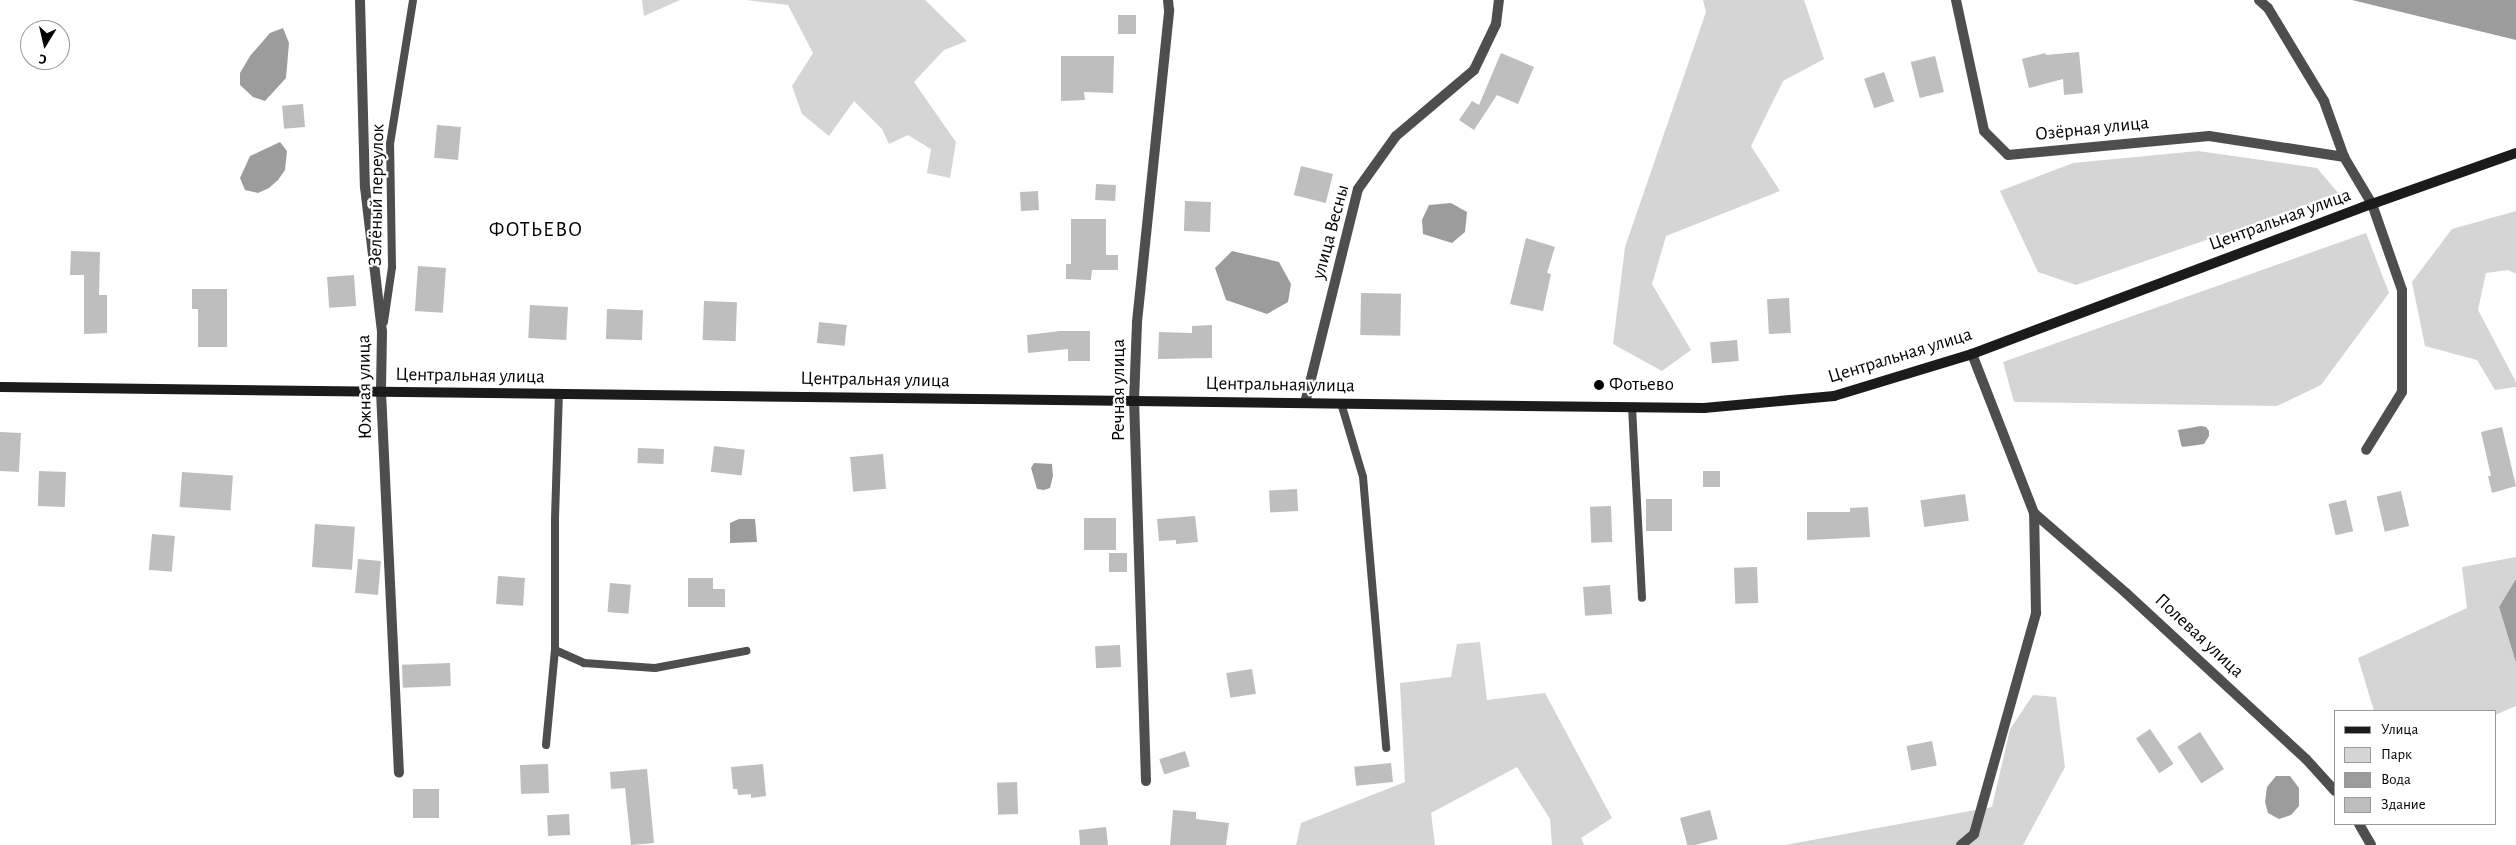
<!DOCTYPE html>
<html>
<head>
<meta charset="utf-8">
<style>
  body { margin:0 }
  #map { position:relative; width:2516px; height:845px; overflow:hidden; background:#fff; font-family:"Alegreya Sans",sans-serif }
  div>[style] { position:absolute }
  [style*='--x'] { left:calc(var(--x)*1px); top:calc(var(--y)*1px); width:calc(var(--w)*1px); rotate:calc(var(--a)*1deg) }
  .green>* { inset:0; background:#d5d5d5 }
  .water>* { inset:0; background:#9c9c9c }
  .building>* { inset:0; background:#bebebe; transform-origin:0 0 }
  .service>* { height:8px; margin:-4px; padding:0 4px; transform-origin:4px; border-radius:4px; background:#4e4e4e }
  .minor>* { height:10px; margin:-5px; padding:0 5px; transform-origin:5px; border-radius:5px; background:#4e4e4e }
  .secondary>* { height:10px; margin:-5px; padding:0 5px; transform-origin:5px; border-radius:5px; background:#1b1b1b }
  .dots>* { width:14px; height:14px; translate:-50% -50%; box-sizing:border-box; border:2px solid #fff; border-radius:50% }
  span { translate:-50% -50%; white-space:nowrap; text-align:center; line-height:1.15; -webkit-text-stroke:4.5px #fff; paint-order:stroke }
  .street-label { font-size:19px; color:#000 }
  .poi-label { font-size:19px; color:#000 }
  .left { translate:0 -50%; text-align:left }
  .quarter-label { font-size:21px; color:#000; letter-spacing:1px }
  .legend { position:absolute; left:2334px; top:710px; width:162px; height:115px; box-sizing:border-box; background:#fff; border:1px solid #999; margin:0; padding:6px 9px; list-style:none; font-size:15px; color:#000 }
  .legend li { display:flex; align-items:center; gap:10px; height:25px }
  .legend b { width:25px; border:1px solid #999 }
  .north { position:absolute; left:20px; top:20px; width:50px; height:50px; box-sizing:border-box; background:#fff; border:1px solid #999; border-radius:50%; rotate:189deg; font-size:14px; font-weight:700; line-height:20px; text-align:center; color:#000 }
  .north::after { content:''; display:block; margin:auto; width:18px; height:22px; background:#000; clip-path:polygon(50% 0,100% 100%,50% 72%,0 100%) }
</style>
</head>
<body>
<div id="map">
  <div class="green">
    <i style="clip-path:polygon(642px 0,680px 0,644px 16px)"></i>
    <i style="clip-path:polygon(746px 0,925px 0,967px 41px,944px 50px,914px 82px,956px 142px,950px 178px,927px 173px,931px 149px,908px 135px,889px 144px,882px 129px,854px 101px,829px 136px,802px 114px,792px 86px,813px 53px,788px 5px)"></i>
    <i style="clip-path:polygon(1703px 0,1804px 0,1824px 59px,1783px 81px,1751px 146px,1780px 191px,1666px 236px,1652px 284px,1691px 350px,1662px 371px,1613px 344px,1625px 247px,1706px 12px)"></i>
    <i style="clip-path:polygon(2198px 151px,2317px 168px,2339px 194px,2076px 285px,2038px 272px,2000px 191px,2073px 163px)"></i>
    <i style="clip-path:polygon(2516px 211px,2516px 274px,2508px 270px,2486px 273px,2478px 310px,2516px 382px,2516px 387px,2495px 390px,2477px 360px,2425px 346px,2412px 282px,2452px 229px)"></i>
    <i style="clip-path:polygon(2366px 233px,2389px 293px,2321px 385px,2277px 406px,2014px 402px,2003px 362px)"></i>
    <i style="clip-path:polygon(2516px 557px,2516px 579px,2499px 607px,2516px 663px,2516px 706px,2495px 715px,2495px 711px,2374px 711px,2358px 658px,2467px 608px,2462px 567px)"></i>
    <i style="clip-path:polygon(1480px 642px,1487px 700px,1545px 693px,1612px 818px,1581px 838px,1584px 845px,1552px 845px,1550px 819px,1517px 767px,1431px 813px,1435px 845px,1296px 845px,1301px 823px,1405px 782px,1400px 683px,1451px 677px,1457px 644px)"></i>
    <i style="clip-path:polygon(2033px 695px,2056px 697px,2065px 767px,2023px 845px,1785px 845px,1992px 807px,2010px 729px)"></i>
  </div>
  <div class="water">
    <i style="clip-path:polygon(2352px 0,2516px 0,2516px 40px)"></i>
    <i style="clip-path:polygon(283px 28px,289px 43px,286px 78px,265px 101px,253px 97px,240px 85px,240px 73px,250px 56px,270px 33px)"></i>
    <i style="clip-path:polygon(280px 142px,287px 151px,285px 170px,278px 180px,269px 188px,258px 193px,245px 190px,240px 178px,250px 156px)"></i>
    <i style="clip-path:polygon(1451px 203px,1467px 212px,1465px 232px,1452px 243px,1423px 234px,1422px 220px,1429px 205px)"></i>
    <i style="clip-path:polygon(1232px 251px,1279px 262px,1291px 284px,1288px 302px,1267px 314px,1226px 300px,1215px 268px)"></i>
    <i style="clip-path:polygon(2201px 426px,2206px 427px,2209px 431px,2209px 436px,2204px 444px,2183px 447px,2181px 445px,2178px 430px)"></i>
    <i style="clip-path:polygon(1034px 463px,1052px 464px,1053px 476px,1050px 488px,1044px 490px,1037px 489px,1031px 468px)"></i>
    <i style="clip-path:polygon(739px 519px,755px 519px,757px 542px,730px 543px,730px 523px)"></i>
    <i style="clip-path:polygon(2516px 579px,2516px 663px,2499px 607px)"></i>
    <i style="clip-path:polygon(2276px 776px,2290px 776px,2299px 788px,2299px 806px,2291px 815px,2279px 819px,2268px 813px,2265px 802px,2267px 787px)"></i>
  </div>
  <div class="building">
    <i style="left:1118px;top:15px;width:18px;height:19px"></i>
    <i style="clip-path:polygon(2079px 52px,2083px 93px,2064px 95px,2063px 79px,2029px 88px,2022px 59px,2045px 53px,2046px 55px)"></i>
    <i style="clip-path:polygon(1501px 53px,1534px 67px,1518px 104px,1497px 95px,1474px 130px,1459px 120px,1472px 101px,1479px 105px)"></i>
    <i style="clip-path:polygon(1061px 56px,1114px 56px,1113px 93px,1084px 92px,1085px 100px,1061px 101px)"></i>
    <i style="left:1935px;top:56px;width:37px;height:25px;rotate:76deg"></i>
    <i style="left:1884px;top:72px;width:31px;height:21px;rotate:71deg"></i>
    <i style="left:303px;top:104px;width:23px;height:21px;rotate:85deg"></i>
    <i style="left:437px;top:125px;width:24px;height:33px;rotate:5deg"></i>
    <i style="left:1301px;top:166px;width:33px;height:30px;rotate:14deg"></i>
    <i style="left:1096px;top:184px;width:20px;height:16px;rotate:3deg"></i>
    <i style="left:1038px;top:191px;width:19px;height:18px;rotate:87deg"></i>
    <i style="left:1185px;top:201px;width:26px;height:30px;rotate:2deg"></i>
    <i style="clip-path:polygon(1071px 219px,1106px 219px,1106px 255px,1118px 255px,1118px 270px,1092px 270px,1091px 280px,1066px 279px,1066px 264px,1071px 264px)"></i>
    <i style="clip-path:polygon(1526px 238px,1555px 247px,1547px 273px,1551px 274px,1543px 311px,1510px 304px)"></i>
    <i style="clip-path:polygon(71px 251px,100px 252px,99px 295px,107px 295px,107px 333px,84px 334px,84px 275px,70px 275px)"></i>
    <i style="left:418px;top:266px;width:28px;height:45px;rotate:4deg"></i>
    <i style="left:354px;top:275px;width:31px;height:27px;rotate:86deg"></i>
    <i style="clip-path:polygon(192px 289px,227px 289px,227px 347px,198px 347px,198px 309px,192px 309px)"></i>
    <i style="left:1361px;top:293px;width:40px;height:42px;rotate:1deg"></i>
    <i style="left:1789px;top:298px;width:35px;height:22px;rotate:87deg"></i>
    <i style="left:704px;top:301px;width:33px;height:39px;rotate:2deg"></i>
    <i style="left:530px;top:305px;width:38px;height:33px;rotate:3deg"></i>
    <i style="left:607px;top:309px;width:36px;height:30px;rotate:2deg"></i>
    <i style="left:819px;top:322px;width:28px;height:21px;rotate:6deg"></i>
    <i style="clip-path:polygon(1212px 325px,1212px 358px,1158px 359px,1159px 332px,1192px 333px,1192px 326px)"></i>
    <i style="clip-path:polygon(1060px 331px,1090px 331px,1090px 361px,1068px 361px,1068px 349px,1028px 353px,1027px 335px)"></i>
    <i style="left:1737px;top:340px;width:21px;height:27px;rotate:85deg"></i>
    <i style="clip-path:polygon(2502px 427px,2516px 486px,2492px 493px,2488px 476px,2491px 476px,2481px 432px)"></i>
    <i style="left:0;top:432px;width:21px;height:39px;rotate:3deg"></i>
    <i style="left:714px;top:446px;width:31px;height:26px;rotate:7deg"></i>
    <i style="left:638px;top:448px;width:26px;height:15px;rotate:2deg"></i>
    <i style="left:883px;top:454px;width:35px;height:33px;rotate:85deg"></i>
    <i style="left:39px;top:471px;width:27px;height:35px;rotate:2deg"></i>
    <i style="left:1703px;top:471px;width:17px;height:16px"></i>
    <i style="left:182px;top:472px;width:51px;height:35px;rotate:4deg"></i>
    <i style="left:1297px;top:489px;width:22px;height:28px;rotate:87deg"></i>
    <i style="left:2401px;top:491px;width:36px;height:25px;rotate:77deg"></i>
    <i style="left:1965px;top:494px;width:27px;height:45px;rotate:82deg"></i>
    <i style="left:1646px;top:499px;width:26px;height:32px"></i>
    <i style="left:2346px;top:500px;width:32px;height:18px;rotate:77deg"></i>
    <i style="left:1611px;top:506px;width:36px;height:21px;rotate:88deg"></i>
    <i style="clip-path:polygon(1868px 507px,1870px 537px,1807px 540px,1807px 512px,1850px 512px,1850px 508px)"></i>
    <i style="clip-path:polygon(1195px 516px,1198px 542px,1176px 544px,1176px 540px,1159px 541px,1157px 519px)"></i>
    <i style="left:1084px;top:518px;width:32px;height:32px"></i>
    <i style="left:315px;top:524px;width:40px;height:43px;rotate:4deg"></i>
    <i style="left:152px;top:534px;width:23px;height:36px;rotate:5deg"></i>
    <i style="left:1109px;top:553px;width:18px;height:19px"></i>
    <i style="left:358px;top:559px;width:23px;height:34px;rotate:5deg"></i>
    <i style="left:1757px;top:567px;width:36px;height:23px;rotate:88deg"></i>
    <i style="left:498px;top:576px;width:27px;height:28px;rotate:4deg"></i>
    <i style="clip-path:polygon(688px 578px,713px 578px,713px 589px,725px 589px,725px 607px,688px 607px)"></i>
    <i style="left:610px;top:583px;width:21px;height:29px;rotate:5deg"></i>
    <i style="left:1610px;top:585px;width:29px;height:27px;rotate:86deg"></i>
    <i style="left:1120px;top:645px;width:22px;height:25px;rotate:87deg"></i>
    <i style="left:450px;top:663px;width:23px;height:48px;rotate:88deg"></i>
    <i style="left:1252px;top:669px;width:25px;height:26px;rotate:81deg"></i>
    <i style="left:2150px;top:729px;width:42px;height:17px;rotate:56deg"></i>
    <i style="left:2200px;top:732px;width:44px;height:27px;rotate:57deg"></i>
    <i style="left:1932px;top:741px;width:25px;height:26px;rotate:79deg"></i>
    <i style="left:1185px;top:751px;width:16px;height:27px;rotate:72deg"></i>
    <i style="left:1391px;top:763px;width:19px;height:37px;rotate:84deg"></i>
    <i style="left:548px;top:764px;width:29px;height:28px;rotate:88deg"></i>
    <i style="clip-path:polygon(763px 764px,766px 796px,751px 798px,751px 794px,738px 795px,737px 789px,733px 789px,731px 767px)"></i>
    <i style="clip-path:polygon(647px 769px,654px 843px,631px 845px,625px 788px,611px 789px,610px 772px)"></i>
    <i style="left:1017px;top:782px;width:32px;height:20px;rotate:88deg"></i>
    <i style="left:413px;top:789px;width:26px;height:29px"></i>
    <i style="clip-path:polygon(1173px 810px,1196px 812px,1196px 819px,1229px 823px,1226px 845px,1170px 845px)"></i>
    <i style="left:1710px;top:810px;width:30px;height:31px;rotate:75deg"></i>
    <i style="left:569px;top:814px;width:21px;height:22px;rotate:87deg"></i>
    <i style="clip-path:polygon(1106px 827px,1108px 845px,1080px 845px,1079px 830px)"></i>
  </div>
  <div class="service">
    <i style="--x:384;--y:322;--w:56;--a:-81.7"></i>
    <i style="--x:392;--y:267;--w:123;--a:-90.9"></i>
    <i style="--x:390;--y:144;--w:146;--a:-80.9"></i>
    <i style="--x:1341;--y:403;--w:77;--a:73.4"></i>
    <i style="--x:1363;--y:477;--w:272;--a:85.1"></i>
    <i style="--x:1632;--y:407;--w:191;--a:87"></i>
    <i style="--x:555;--y:650;--w:32;--a:24"></i>
    <i style="--x:584;--y:663;--w:71;--a:4"></i>
    <i style="--x:655;--y:668;--w:93;--a:-10.6"></i>
    <i style="--x:546;--y:745;--w:95;--a:-84.6"></i>
    <i style="--x:555;--y:650;--w:132;--a:-90"></i>
    <i style="--x:555;--y:518;--w:124;--a:-88.2"></i>
  </div>
  <div class="minor">
    <i style="--x:360;--y:0;--w:187;--a:88.5"></i>
    <i style="--x:365;--y:187;--w:146;--a:83.3"></i>
    <i style="--x:382;--y:332;--w:60;--a:91"></i>
    <i style="--x:381;--y:392;--w:381;--a:87.3"></i>
    <i style="--x:1956;--y:0;--w:134;--a:77.9"></i>
    <i style="--x:1984;--y:131;--w:34;--a:45"></i>
    <i style="--x:2008;--y:155;--w:202;--a:-5.4"></i>
    <i style="--x:2209;--y:136;--w:137;--a:8.8"></i>
    <i style="--x:2259;--y:0;--w:12;--a:42"></i>
    <i style="--x:2268;--y:8;--w:109;--a:58.9"></i>
    <i style="--x:2324;--y:101;--w:59;--a:70.3"></i>
    <i style="--x:2344;--y:157;--w:55;--a:59.2"></i>
    <i style="--x:2372;--y:204;--w:91;--a:70.8"></i>
    <i style="--x:2402;--y:290;--w:102;--a:90"></i>
    <i style="--x:2402;--y:392;--w:68;--a:121.8"></i>
    <i style="--x:1305;--y:403;--w:220;--a:-76.1"></i>
    <i style="--x:1358;--y:189;--w:65;--a:-54.4"></i>
    <i style="--x:1396;--y:136;--w:102;--a:-40.2"></i>
    <i style="--x:1474;--y:70;--w:51;--a:-64.4"></i>
    <i style="--x:1496;--y:24;--w:24;--a:-83"></i>
    <i style="--x:2034;--y:513;--w:122;--a:41"></i>
    <i style="--x:2126;--y:593;--w:245;--a:42.7"></i>
    <i style="--x:2306;--y:759;--w:43;--a:47.8"></i>
    <i style="--x:1146;--y:781;--w:380;--a:-91.8"></i>
    <i style="--x:1134;--y:401;--w:79;--a:-87.8"></i>
    <i style="--x:1137;--y:322;--w:314;--a:-84.1"></i>
    <i style="--x:1169;--y:10;--w:10;--a:-96"></i>
    <i style="--x:2359;--y:824;--w:24;--a:60"></i>
    <i style="--x:1961;--y:845;--w:17;--a:-40"></i>
    <i style="--x:1974;--y:834;--w:230;--a:-74.3"></i>
    <i style="--x:2036;--y:613;--w:100;--a:-91.1"></i>
    <i style="--x:2034;--y:513;--w:171;--a:-111.3"></i>
  </div>
  <div class="secondary">
    <i style="--x:0;--y:387;--w:1704;--a:0.71"></i>
    <i style="--x:1704;--y:408;--w:131;--a:-5.3"></i>
    <i style="--x:1834;--y:396;--w:144;--a:-16.9"></i>
    <i style="--x:1972;--y:354;--w:427;--a:-20.6"></i>
    <i style="--x:2372;--y:204;--w:153;--a:-19.5"></i>
  </div>
  <div class="dots">
    <i style="left:1599px;top:385px;background:#000"></i>
  </div>
  <div class="street-label">
    <span style="left:2092px;top:129px;rotate:-6deg">Озёрная улица</span>
    <span style="left:377px;top:195px;rotate:-89deg">Зелёный переулок</span>
    <span style="left:2280px;top:220px;rotate:-20deg">Центральная улица</span>
    <span style="left:1331px;top:232px;rotate:-75deg">улица Весны</span>
    <span style="left:1900px;top:356px;rotate:-17deg">Центральная улица</span>
    <span style="left:470px;top:376px;rotate:1deg">Центральная улица</span>
    <span style="left:875px;top:380px;rotate:1deg">Центральная улица</span>
    <span style="left:1280px;top:385px;rotate:1deg">Центральная улица</span>
    <span style="left:365px;top:387px;rotate:-91deg">Южная улица</span>
    <span style="left:1119px;top:390px;rotate:-90deg">Речная улица</span>
    <span style="left:2199px;top:636px;rotate:43deg">Полевая улица</span>
  </div>
  <div class="poi-label">
    <span class="left" style="left:1609px;top:385px">Фотьево</span>
  </div>
  <div class="quarter-label">
    <span style="left:536px;top:230px">ФОТЬЕВО</span>
  </div>
  <ul class="legend">
  <li><b style="height:6px;background:#1b1b1b"></b>Улица</li>
  <li><b style="height:14px;background:#d5d5d5"></b>Парк</li>
  <li><b style="height:14px;background:#9c9c9c"></b>Вода</li>
  <li><b style="height:14px;background:#bebebe"></b>Здание</li>
  </ul>
  <div class="north">С</div>
</div>
</body>
</html>
